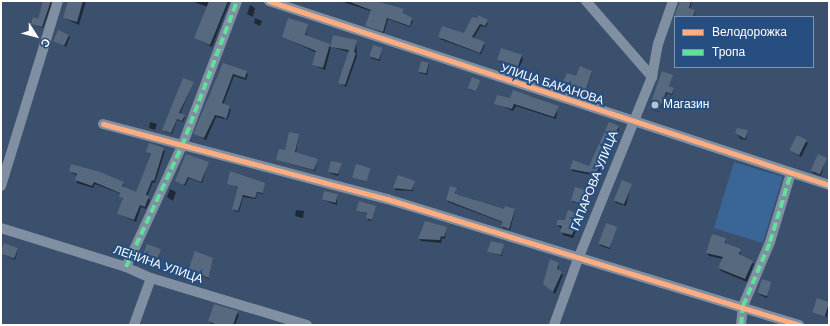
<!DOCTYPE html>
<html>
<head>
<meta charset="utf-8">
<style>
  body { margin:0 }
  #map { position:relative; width:830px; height:326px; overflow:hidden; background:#3a506c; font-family:"DM Sans",sans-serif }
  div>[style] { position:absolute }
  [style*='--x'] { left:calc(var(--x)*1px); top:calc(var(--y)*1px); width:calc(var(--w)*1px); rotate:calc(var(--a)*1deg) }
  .green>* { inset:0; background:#3a6597; transform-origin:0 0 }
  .shadow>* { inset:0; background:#0007 }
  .building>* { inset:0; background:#57697f; transform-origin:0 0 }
  .minor>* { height:10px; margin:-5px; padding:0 5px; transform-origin:5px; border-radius:5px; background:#8090a2 }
  .quiet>* { height:4px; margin-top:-2px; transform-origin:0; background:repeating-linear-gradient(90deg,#60e19b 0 8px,transparent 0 12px) }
  .cycleway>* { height:5px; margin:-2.5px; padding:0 2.5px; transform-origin:2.5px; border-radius:2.5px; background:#ffac80 }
  .dots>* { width:11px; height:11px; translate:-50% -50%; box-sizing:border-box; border:2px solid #264e80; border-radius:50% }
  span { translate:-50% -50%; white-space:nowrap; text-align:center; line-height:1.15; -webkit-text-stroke:4px #264e80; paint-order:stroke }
  .street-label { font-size:12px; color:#fff }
  .poi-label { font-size:12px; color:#fff }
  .left { translate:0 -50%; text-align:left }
  .frame { position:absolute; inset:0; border:2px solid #fff; pointer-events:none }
  .legend { position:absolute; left:674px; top:16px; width:140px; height:52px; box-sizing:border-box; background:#264e80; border:1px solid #7d95b3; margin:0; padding:5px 7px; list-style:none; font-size:12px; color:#fff }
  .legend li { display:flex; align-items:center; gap:8px; height:20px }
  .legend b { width:20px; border:1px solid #7d95b3 }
  .north { position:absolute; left:16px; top:16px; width:40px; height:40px; -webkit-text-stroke:3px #264e80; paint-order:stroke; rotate:126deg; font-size:11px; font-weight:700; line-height:16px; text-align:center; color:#fff }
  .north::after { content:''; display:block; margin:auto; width:14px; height:18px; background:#fff; clip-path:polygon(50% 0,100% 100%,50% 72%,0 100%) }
</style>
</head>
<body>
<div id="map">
  <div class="green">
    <i style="left:734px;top:162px;width:51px;height:69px;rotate:17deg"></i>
  </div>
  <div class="shadow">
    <i style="clip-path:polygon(44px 1px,52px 3px,43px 28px,32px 24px,39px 20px)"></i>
    <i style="clip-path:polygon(69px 1px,86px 1px,79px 25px,64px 18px)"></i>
    <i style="clip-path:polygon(191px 1px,230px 1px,212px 47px,195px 38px,208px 7px)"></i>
    <i style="clip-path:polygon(340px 1px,374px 1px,404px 10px,403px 15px,413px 21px,410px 27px,388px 19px,384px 33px,367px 26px,371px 11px)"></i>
    <i style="clip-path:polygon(681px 1px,692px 1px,690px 9px,695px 11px,694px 17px,676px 17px)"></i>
    <i style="clip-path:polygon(250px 5px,255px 8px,253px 17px,247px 14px)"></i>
    <i style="clip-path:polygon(255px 18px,262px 21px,260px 26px,254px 23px)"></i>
    <i style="clip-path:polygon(472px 18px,488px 23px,486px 27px,481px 26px,473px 39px,485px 45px,481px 54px,440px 39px,465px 34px)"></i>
    <i style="clip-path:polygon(307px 25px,306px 36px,331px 47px,334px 36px,356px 41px,357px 56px,346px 87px,339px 82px,349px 52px,331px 47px,325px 70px,313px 65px,317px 53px,283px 37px)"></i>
    <i style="clip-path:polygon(58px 32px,70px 37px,66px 47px,55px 41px)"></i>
    <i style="clip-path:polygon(382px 48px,380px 61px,371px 58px,370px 56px)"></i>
    <i style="clip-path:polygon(521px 56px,523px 59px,519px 68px,498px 59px)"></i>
    <i style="clip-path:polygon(223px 64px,248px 74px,246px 80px,234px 76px,223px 105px,230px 108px,224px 119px,216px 117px,206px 140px,195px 134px)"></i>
    <i style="clip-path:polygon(429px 64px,427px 75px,420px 73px,419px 72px)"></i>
    <i style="clip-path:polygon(592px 72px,584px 98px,579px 95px,580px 90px,564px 84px)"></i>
    <i style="clip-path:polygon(672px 76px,669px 87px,674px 90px,672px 95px,667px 93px,659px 112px,651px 109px)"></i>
    <i style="clip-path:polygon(479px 81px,477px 91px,470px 90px,469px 88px)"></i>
    <i style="clip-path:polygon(193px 83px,180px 114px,185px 117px,183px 122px,177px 120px,172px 134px,164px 131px)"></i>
    <i style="clip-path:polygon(531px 96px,558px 106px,556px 119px,516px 106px,513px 111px,495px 103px)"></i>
    <i style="clip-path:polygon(230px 109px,231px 110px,227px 120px,226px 120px)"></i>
    <i style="clip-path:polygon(150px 122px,157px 124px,155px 130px,149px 128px)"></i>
    <i style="clip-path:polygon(618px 127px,619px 129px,597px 176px,572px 171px,571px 169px,590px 167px)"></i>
    <i style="clip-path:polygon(747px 131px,746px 140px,741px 139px,736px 133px)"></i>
    <i style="clip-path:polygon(298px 135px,296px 153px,317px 160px,315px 171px,277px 160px)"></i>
    <i style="clip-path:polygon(797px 137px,808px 143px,801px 157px,791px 151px)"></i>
    <i style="clip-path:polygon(150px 144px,165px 151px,155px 183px,153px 182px,147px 197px,150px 200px,146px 209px,141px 207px,136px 222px,118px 214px,123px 200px,121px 194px,95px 184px,93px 188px,77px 183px,77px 176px,70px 171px,123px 183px,124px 188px,136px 193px,151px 155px,147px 152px)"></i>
    <i style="clip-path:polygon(826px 158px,821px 176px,813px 173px,812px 171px)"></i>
    <i style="clip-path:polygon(208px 163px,202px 183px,189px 178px,185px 186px,176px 180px)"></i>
    <i style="clip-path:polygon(341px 164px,338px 176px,330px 173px,329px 172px)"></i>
    <i style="clip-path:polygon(370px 169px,366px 182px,353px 176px)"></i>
    <i style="clip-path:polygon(399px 176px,414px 182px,413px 191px,395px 190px)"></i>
    <i style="clip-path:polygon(264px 183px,263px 194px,257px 193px,256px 199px,243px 197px,239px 212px,234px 211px,239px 188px,228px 184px)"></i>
    <i style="clip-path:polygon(631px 184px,626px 206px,616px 203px,615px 201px)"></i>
    <i style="clip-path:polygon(170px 189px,176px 192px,173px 201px,167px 197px)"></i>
    <i style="clip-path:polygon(456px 189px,456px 194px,504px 210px,515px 210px,510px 230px,503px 228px,504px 223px,448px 202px,447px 200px)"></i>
    <i style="clip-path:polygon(588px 192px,585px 205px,573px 202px,572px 200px)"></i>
    <i style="clip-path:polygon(337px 195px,337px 205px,323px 200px)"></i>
    <i style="clip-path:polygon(375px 207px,372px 221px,368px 220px,368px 214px,357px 211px)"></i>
    <i style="clip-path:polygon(296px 210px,304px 211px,303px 218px,295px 216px)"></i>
    <i style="clip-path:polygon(579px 215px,581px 218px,573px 238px,563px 235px,562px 229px,557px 225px,559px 221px,565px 221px)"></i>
    <i style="clip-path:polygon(616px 227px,610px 249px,601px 246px,600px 244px)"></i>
    <i style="clip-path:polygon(446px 228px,445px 239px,442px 238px,441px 243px,421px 241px,419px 239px)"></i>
    <i style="clip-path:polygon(726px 239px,726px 245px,740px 250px,741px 256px,754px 264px,747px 282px,721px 271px,719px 268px,723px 259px,709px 256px,707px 253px)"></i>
    <i style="clip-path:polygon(503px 245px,502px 256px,488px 252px)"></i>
    <i style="clip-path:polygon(18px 249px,15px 260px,1px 253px)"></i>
    <i style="clip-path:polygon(160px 250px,158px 260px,144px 253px)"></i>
    <i style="clip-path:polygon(213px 259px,209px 279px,189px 270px)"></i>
    <i style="clip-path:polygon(559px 264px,558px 271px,563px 275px,555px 294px,545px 284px)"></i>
    <i style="clip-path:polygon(771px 283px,767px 298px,758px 294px,757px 293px)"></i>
    <i style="clip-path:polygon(818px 299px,829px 303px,827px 317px,814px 311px)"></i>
    <i style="clip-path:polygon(237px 312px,239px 315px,235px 325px,213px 325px,209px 321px)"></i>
  </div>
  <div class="building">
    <i style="clip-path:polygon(43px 1px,51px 1px,42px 27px,31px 24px,33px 17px,38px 19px)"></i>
    <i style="clip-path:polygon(68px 1px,83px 1px,77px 22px,63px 18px)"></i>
    <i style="clip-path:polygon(209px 1px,228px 1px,210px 45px,194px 38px)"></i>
    <i style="clip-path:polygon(347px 1px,376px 1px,404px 9px,403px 13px,412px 18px,410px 26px,387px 18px,383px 32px,365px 26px,371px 10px)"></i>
    <i style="clip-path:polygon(680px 1px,691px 1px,689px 8px,695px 10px,693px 17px,674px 17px)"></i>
    <i style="clip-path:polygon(478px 15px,488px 20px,485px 26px,480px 24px,472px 37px,485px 42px,480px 53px,438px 37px,442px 26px,464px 33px,472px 17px,478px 18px)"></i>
    <i style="clip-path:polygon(288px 18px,308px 24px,305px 35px,330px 44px,323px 68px,312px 65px,316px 51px,282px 37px)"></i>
    <i style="left:58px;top:30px;width:12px;height:12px;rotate:24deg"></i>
    <i style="clip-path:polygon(333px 35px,357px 40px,354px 52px,356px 53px,345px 85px,338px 83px,349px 50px,330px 47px)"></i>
    <i style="left:373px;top:45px;width:10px;height:12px;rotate:17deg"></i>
    <i style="left:501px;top:48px;width:22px;height:12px;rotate:18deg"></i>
    <i style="left:421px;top:61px;width:8px;height:11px;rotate:14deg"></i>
    <i style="clip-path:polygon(223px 63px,247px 71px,245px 78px,233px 74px,222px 103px,230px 106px,226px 118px,215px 115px,204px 138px,193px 134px)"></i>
    <i style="clip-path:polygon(580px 66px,592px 71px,584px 96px,578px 95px,580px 89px,562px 84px,567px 73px,576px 76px)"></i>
    <i style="clip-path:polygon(662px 71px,673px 75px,669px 86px,674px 88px,672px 94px,666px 92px,659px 111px,649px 108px)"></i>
    <i style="left:472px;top:77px;width:9px;height:12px;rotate:21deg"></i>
    <i style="clip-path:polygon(183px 78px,194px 82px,179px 113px,185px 115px,182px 121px,177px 119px,171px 133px,162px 130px)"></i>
    <i style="clip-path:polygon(513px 90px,559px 106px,554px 117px,514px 104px,512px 109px,494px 104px,497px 95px,510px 98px)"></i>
    <i style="clip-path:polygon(609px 122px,619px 126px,596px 174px,570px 169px,573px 160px,589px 166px)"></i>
    <i style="clip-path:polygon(737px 128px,748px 130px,745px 139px,735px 133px)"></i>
    <i style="clip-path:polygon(289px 132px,299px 134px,295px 152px,318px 159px,314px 170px,276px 160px,279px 149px,285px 150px)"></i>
    <i style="left:797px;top:135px;width:11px;height:17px;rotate:27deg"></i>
    <i style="clip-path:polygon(149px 143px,164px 148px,154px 181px,152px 180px,146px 195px,149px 196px,145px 207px,140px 205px,134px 220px,117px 214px,123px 198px,119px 197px,120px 193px,94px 182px,92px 186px,75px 180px,77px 174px,69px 171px,71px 164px,100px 172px,124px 182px,122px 186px,136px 192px,151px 154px,146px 152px)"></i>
    <i style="clip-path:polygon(186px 154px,209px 162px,201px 182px,188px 177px,184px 185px,175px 181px)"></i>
    <i style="left:818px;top:154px;width:10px;height:18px;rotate:24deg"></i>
    <i style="clip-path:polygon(331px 161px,342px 163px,338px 174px,328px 172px)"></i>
    <i style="left:356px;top:164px;width:15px;height:14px;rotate:16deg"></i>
    <i style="clip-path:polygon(230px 171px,265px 183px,263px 193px,257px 192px,255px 198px,243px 195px,238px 211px,232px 209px,238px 187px,227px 184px)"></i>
    <i style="clip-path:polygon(398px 175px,415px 181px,412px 190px,393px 188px)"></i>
    <i style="left:622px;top:180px;width:11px;height:22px;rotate:22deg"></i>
    <i style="clip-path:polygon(450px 186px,457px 188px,455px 193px,459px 195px,504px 209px,505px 206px,515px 209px,509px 229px,501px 226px,503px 222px,446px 200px)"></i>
    <i style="left:575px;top:187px;width:14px;height:14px;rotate:17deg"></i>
    <i style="left:324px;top:191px;width:14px;height:9px;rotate:12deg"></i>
    <i style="clip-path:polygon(359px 201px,376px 206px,372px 220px,366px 218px,367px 213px,356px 211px)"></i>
    <i style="clip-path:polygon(568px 210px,580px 214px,572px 235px,560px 232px,562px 226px,556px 225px,558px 220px,565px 220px)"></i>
    <i style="clip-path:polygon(425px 221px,447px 227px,444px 237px,441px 236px,440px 240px,418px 239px)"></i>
    <i style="left:606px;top:223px;width:12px;height:22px;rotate:20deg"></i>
    <i style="clip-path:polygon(712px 234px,726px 238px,725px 243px,741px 249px,739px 254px,753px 261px,745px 279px,718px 268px,723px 257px,706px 253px)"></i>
    <i style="clip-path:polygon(491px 241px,504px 244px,501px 255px,487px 252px)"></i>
    <i style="left:4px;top:243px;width:15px;height:11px;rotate:20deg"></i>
    <i style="left:147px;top:244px;width:15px;height:10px;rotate:20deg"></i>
    <i style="clip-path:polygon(195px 251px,213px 258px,209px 278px,188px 270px)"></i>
    <i style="clip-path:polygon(550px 259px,559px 263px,557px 269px,562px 272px,553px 292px,543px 284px)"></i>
    <i style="left:762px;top:279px;width:10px;height:15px;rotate:17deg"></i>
    <i style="left:817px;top:298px;width:13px;height:15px;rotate:18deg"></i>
    <i style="clip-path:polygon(214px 304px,238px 311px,233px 325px,217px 325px,208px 321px)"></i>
  </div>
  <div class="minor">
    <i style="--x:269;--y:1;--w:589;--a:18.19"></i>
    <i style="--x:586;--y:1;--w:101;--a:49"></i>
    <i style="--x:103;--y:124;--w:294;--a:14.8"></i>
    <i style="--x:387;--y:199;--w:431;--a:17"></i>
    <i style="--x:1;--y:186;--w:194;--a:-72.9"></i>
    <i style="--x:1;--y:228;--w:131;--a:17.3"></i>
    <i style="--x:126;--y:267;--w:27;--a:24"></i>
    <i style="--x:151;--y:278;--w:163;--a:16.8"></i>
    <i style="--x:126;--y:267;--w:133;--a:-65.2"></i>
    <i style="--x:182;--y:146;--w:155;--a:-69.2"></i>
    <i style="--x:134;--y:325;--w:50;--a:-70.1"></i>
    <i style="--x:554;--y:325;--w:70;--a:-70"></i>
    <i style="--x:578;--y:259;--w:196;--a:-67.9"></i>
    <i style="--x:652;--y:77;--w:34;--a:-80"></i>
    <i style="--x:658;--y:44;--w:46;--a:-70.8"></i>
    <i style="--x:741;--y:325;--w:19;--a:-84"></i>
    <i style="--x:743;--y:306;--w:69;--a:-67.1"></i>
    <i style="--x:770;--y:242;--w:72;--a:-73.1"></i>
  </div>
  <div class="quiet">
    <i style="--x:126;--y:267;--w:133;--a:-65.2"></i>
    <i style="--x:182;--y:146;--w:155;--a:-69.2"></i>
    <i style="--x:741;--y:325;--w:19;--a:-84"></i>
    <i style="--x:743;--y:306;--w:69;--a:-67.1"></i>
    <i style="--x:770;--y:242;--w:72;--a:-73.1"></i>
  </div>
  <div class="cycleway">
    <i style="--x:269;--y:1;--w:589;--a:18.19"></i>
    <i style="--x:103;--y:124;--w:294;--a:14.8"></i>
    <i style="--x:387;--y:199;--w:431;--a:17"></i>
  </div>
  <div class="dots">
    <i style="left:655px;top:105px;background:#bac2cc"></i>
  </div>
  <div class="street-label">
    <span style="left:552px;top:85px;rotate:18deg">УЛИЦА БАКАНОВА</span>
    <span style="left:595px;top:181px;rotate:-68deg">ГАПАРОВА УЛИЦА</span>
    <span style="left:158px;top:265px;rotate:19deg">ЛЕНИНА УЛИЦА</span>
  </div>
  <div class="poi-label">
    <span class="left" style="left:663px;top:105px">Магазин</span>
  </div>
  <div class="frame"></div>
  <ul class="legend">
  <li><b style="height:5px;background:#ffac80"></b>Велодорожка</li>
  <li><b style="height:5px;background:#60e19b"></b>Тропа</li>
  </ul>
  <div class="north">С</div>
</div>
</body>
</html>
